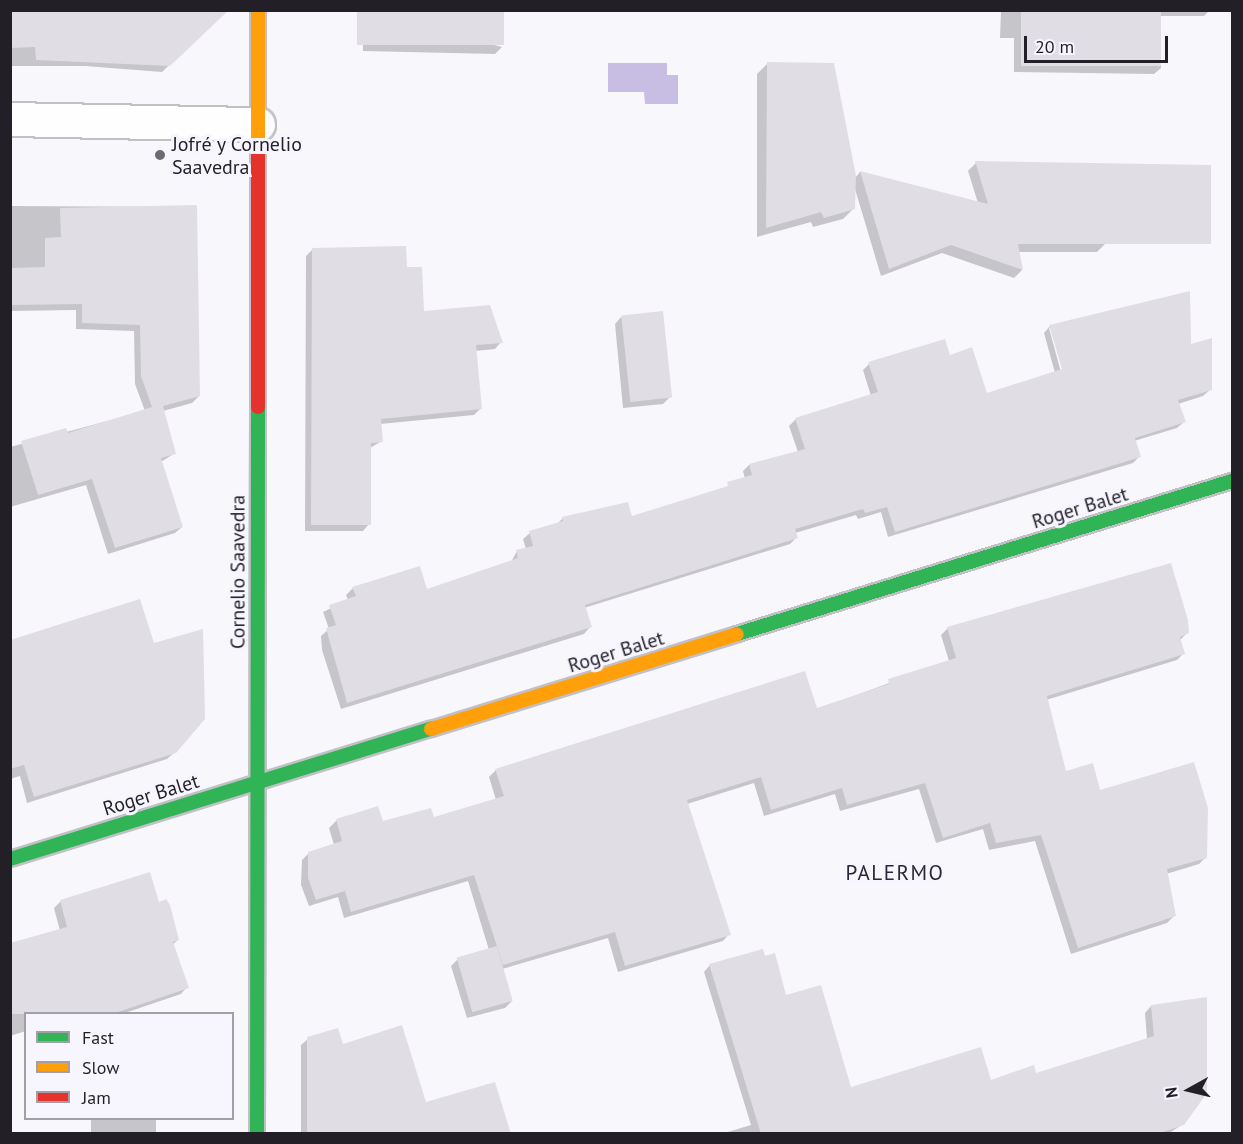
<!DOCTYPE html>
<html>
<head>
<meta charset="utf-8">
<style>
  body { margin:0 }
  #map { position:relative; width:1243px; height:1144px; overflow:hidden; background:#f8f7fc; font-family:"PT Sans",sans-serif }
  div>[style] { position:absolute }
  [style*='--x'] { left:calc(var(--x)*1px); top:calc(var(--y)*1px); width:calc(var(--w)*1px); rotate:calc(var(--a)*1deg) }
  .water>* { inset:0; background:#c8bee4 }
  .shadow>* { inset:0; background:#0003; transform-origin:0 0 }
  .building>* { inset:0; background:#e0dee4; transform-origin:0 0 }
  .roads { filter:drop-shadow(2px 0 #c1c0c6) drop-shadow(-2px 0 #c1c0c6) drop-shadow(0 2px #c1c0c6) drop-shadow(0 -2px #c1c0c6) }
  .street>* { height:33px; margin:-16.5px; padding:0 16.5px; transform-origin:16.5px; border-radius:16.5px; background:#fefeff }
  .fast>* { height:14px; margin:-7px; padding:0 7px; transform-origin:7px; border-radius:7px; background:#30b455 }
  .slow>* { height:14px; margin:-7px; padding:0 7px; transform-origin:7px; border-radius:7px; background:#ff9f0a }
  .jam>* { height:14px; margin:-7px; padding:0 7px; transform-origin:7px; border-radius:7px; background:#e5322d }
  .dots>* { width:16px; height:16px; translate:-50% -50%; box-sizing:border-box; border:3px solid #f7f5fe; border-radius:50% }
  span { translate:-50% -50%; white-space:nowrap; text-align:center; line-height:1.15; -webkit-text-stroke:6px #f7f5fe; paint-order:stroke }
  .poi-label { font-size:20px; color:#221f27 }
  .left { translate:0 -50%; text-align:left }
  .street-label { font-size:20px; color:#221f27 }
  .neighbourhood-label { font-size:21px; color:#2c2738; letter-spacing:1.5px }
  .frame { position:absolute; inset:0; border:12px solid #221f27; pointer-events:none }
  .legend { position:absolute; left:24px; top:1012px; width:210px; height:108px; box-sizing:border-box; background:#f7f5fe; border:2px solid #a29fa8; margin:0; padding:8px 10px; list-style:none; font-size:18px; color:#221f27 }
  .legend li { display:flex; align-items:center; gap:12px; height:30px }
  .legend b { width:30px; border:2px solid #a29fa8 }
  .north { position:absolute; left:1159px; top:1060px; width:60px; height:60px; -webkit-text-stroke:4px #f7f5fe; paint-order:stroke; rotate:262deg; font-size:16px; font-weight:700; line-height:24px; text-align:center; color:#221f27 }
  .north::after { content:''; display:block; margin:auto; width:21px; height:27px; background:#221f27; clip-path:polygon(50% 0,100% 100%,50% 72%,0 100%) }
  .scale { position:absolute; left:1024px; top:36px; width:144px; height:27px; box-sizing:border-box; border:3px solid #221f27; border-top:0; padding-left:8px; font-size:18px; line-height:21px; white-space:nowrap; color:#221f27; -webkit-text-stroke:4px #f7f5fe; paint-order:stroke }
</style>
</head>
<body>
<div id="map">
  <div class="water">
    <i style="clip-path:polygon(608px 63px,667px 63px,667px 75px,678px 75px,678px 104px,645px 104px,644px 92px,608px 92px)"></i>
  </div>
  <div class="shadow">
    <i style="clip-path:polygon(10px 10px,201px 35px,162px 72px,85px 66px,10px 66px)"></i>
    <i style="clip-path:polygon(363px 10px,502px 47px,495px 54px,363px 51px)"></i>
    <i style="clip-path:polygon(1001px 10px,1210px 10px,1204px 16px,1160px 16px,1161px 68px,1154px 74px,1014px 72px,1014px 38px,1000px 38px)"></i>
    <i style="clip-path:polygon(768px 63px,855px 178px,860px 172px,978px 203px,968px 171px,976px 163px,1105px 244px,1097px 252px,1018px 252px,1022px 270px,1014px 278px,942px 253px,881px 276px,855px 189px,854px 208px,843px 219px,813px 227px,811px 222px,757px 237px,757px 74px)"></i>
    <i style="clip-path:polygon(10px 206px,196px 207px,199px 396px,192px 403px,163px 411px,175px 453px,161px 462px,182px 527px,175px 533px,108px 554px,86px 485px,10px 507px,10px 447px,145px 411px,135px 384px,134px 331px,76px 329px,76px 310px,10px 311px)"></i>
    <i style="clip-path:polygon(313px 249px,406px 269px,422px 313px,501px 342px,495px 349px,475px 351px,481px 408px,474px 415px,380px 424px,382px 441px,370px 448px,369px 524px,363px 531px,305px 531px,306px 256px)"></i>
    <i style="clip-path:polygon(621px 317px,670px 397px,663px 404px,623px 408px,615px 324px)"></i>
    <i style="clip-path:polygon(evenodd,1050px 326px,1189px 346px,1210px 390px,1203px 396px,1178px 404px,1184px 422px,1177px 428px,1134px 441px,1140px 456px,1133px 463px,888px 537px,881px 512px,858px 519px,856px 515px,795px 533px,796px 538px,790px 544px,584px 608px,590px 627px,584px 634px,341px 709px,322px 650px,321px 636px,329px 629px,323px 612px,348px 600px,346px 595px,353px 588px,426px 591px,511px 562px,517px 551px,526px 549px,523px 539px,530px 533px,557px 524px,563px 518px,632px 518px,722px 490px,745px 479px,743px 471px,749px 465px,798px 452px,789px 426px,796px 419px,871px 396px,863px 370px,869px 364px,949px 356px,986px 394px,1055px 373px,1044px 333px,1050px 326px,1049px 328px,1052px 328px,1065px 376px,1062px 376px,1049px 328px)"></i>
    <i style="clip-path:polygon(948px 628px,1187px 633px,1180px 640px,1184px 653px,1177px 660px,1046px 700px,1065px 772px,1206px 857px,1199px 864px,1166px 874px,1174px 916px,1167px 923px,1071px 954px,1035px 841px,989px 850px,983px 829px,936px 843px,919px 789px,840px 811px,835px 794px,764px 816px,754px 783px,687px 804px,729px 934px,723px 941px,618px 972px,608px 938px,502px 969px,512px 1001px,505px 1008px,467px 1018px,451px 966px,458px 959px,489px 950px,468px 881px,344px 918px,338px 897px,309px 906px,301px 885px,302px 860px,309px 853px,334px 845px,329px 828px,336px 821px,377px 808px,382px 823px,433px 819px,496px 800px,489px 777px,496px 770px,816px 710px,949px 661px,941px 635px)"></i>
    <i style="clip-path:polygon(10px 685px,175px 752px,167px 759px,27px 803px,20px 776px,10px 779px)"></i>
    <i style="clip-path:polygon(149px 874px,158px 903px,178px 940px,172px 945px,187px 987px,181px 994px,122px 1014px,26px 1014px,26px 1031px,10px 1036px,10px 947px,60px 931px,54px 908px,60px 902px)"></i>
    <i style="clip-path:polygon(710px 965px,785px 997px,850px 1088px,990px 1082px,1035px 1075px,1147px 1039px,1145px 1013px,1151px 1006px,1183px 1124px,1168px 1134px,721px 1134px,751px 1125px,704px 972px)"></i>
    <i style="clip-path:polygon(308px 1039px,342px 1046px,425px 1104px,509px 1134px,301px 1134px,301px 1045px)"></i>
    <i style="left:91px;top:1118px;width:65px;height:16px"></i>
  </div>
  <div class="building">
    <i style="clip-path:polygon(10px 10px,229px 10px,170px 66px,36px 60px,35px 47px,10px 48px)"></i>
    <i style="left:357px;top:10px;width:147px;height:35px"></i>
    <i style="left:1021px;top:10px;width:140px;height:56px"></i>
    <i style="clip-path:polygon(767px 62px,834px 63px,856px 176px,855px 209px,824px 218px,821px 212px,766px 228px)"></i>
    <i style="clip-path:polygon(975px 161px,1211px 165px,1211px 244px,1018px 244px,1023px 270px,951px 245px,889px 269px,860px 171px,988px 204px)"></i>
    <i style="clip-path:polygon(197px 205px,200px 396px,163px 406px,176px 454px,161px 458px,183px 527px,115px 548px,92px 479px,38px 495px,21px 441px,66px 428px,68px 433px,152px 407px,141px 376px,140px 325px,82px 323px,82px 304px,10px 305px,10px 268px,45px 267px,45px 238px,61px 237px,60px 208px)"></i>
    <i style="clip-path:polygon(406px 246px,407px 267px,422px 267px,424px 311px,490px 305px,503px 343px,476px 345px,482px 409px,381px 419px,383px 442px,371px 443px,371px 525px,311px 525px,312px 248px)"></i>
    <i style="clip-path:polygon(1190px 291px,1191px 344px,1212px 338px,1212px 390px,1178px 400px,1186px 422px,1135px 438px,1141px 457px,895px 532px,887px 507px,865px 513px,863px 509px,795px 529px,798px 538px,585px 605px,592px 627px,347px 703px,326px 628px,336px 625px,329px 605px,356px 596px,352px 587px,420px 566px,427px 589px,518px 558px,516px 550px,533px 546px,529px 531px,563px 521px,562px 517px,628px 502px,632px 516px,728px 486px,727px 482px,752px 475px,749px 464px,805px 449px,795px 418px,878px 392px,868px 362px,945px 339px,950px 355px,972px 347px,987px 393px,1062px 369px,1049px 325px)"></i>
    <i style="left:663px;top:311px;width:87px;height:42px;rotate:84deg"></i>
    <i style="clip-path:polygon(1171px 563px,1188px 620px,1189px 633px,1180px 637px,1185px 654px,1047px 696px,1066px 771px,1093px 763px,1100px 790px,1194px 762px,1208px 808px,1207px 858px,1167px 869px,1176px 916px,1078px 948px,1041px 835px,996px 843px,990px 823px,943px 838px,925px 783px,847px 805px,842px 788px,771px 810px,761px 777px,687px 800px,731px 935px,625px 966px,615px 932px,503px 965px,474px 875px,351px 912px,345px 891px,316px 900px,308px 878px,308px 852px,342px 841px,336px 819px,378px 806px,383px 821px,431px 808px,434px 817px,504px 796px,495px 769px,805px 671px,817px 708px,889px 684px,888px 679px,956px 658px,947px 627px)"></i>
    <i style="clip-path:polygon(140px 599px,154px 643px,203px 629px,205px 719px,176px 753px,34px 797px,24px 765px,10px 769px,10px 640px)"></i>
    <i style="clip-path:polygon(150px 872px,159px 902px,166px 899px,170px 905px,179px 940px,173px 942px,189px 988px,112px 1014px,10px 1014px,10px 943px,67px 927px,60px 900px)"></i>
    <i style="left:497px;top:946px;width:57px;height:42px;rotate:74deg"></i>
    <i style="clip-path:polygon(763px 949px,765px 956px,775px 953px,786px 995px,821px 985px,851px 1087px,981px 1047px,991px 1080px,1034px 1065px,1036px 1073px,1154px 1036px,1151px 1005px,1207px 997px,1207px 1093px,1184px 1125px,1157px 1134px,761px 1134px,709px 964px)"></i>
    <i style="clip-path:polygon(402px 1025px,426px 1102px,495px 1082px,511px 1134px,307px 1134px,307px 1037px,338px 1028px,343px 1044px)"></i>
  </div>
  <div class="roads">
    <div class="street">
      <i style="--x:10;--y:119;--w:248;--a:1.2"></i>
    </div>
    <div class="fast">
      <i style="--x:737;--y:634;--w:518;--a:-17.18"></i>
      <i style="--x:10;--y:859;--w:441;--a:-17.2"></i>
      <i style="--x:257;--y:1134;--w:727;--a:-89.92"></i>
    </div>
    <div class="slow">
      <i style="--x:258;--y:148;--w:138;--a:-90"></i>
      <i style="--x:431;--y:729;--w:320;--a:-17.2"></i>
    </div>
    <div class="jam">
      <i style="--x:258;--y:407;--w:259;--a:-90"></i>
    </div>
  </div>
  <div class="dots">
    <i style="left:160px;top:155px;background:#6d6b72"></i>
  </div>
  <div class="poi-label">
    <span class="left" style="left:172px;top:156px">Jofré y Cornelio<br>Saavedra</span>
  </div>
  <div class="street-label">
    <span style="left:1080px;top:508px;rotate:-17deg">Roger Balet</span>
    <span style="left:238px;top:572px;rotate:-90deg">Cornelio Saavedra</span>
    <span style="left:616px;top:652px;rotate:-17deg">Roger Balet</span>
    <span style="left:151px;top:795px;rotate:-17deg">Roger Balet</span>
  </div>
  <div class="neighbourhood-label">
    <span style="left:895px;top:873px">PALERMO</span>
  </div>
  <div class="frame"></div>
  <ul class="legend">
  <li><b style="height:8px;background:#30b455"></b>Fast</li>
  <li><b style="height:8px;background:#ff9f0a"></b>Slow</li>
  <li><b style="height:8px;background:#e5322d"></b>Jam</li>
  </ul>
  <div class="north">N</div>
  <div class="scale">20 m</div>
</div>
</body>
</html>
